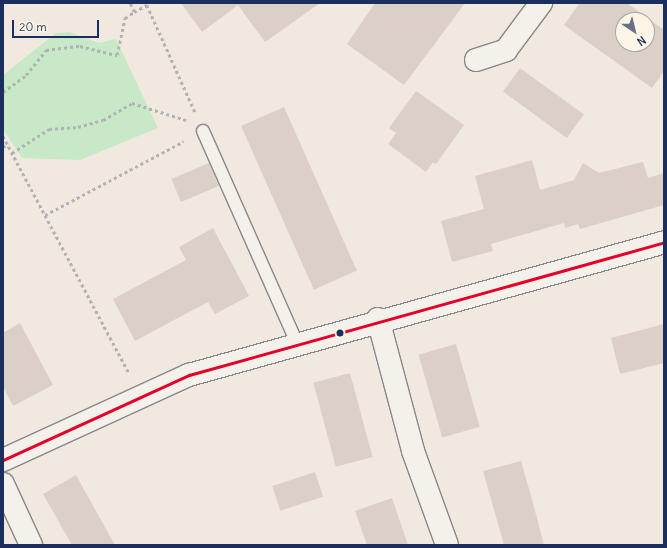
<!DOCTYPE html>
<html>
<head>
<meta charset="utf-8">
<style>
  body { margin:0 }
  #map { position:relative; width:667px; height:548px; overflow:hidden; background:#f1e8df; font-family:Delius,sans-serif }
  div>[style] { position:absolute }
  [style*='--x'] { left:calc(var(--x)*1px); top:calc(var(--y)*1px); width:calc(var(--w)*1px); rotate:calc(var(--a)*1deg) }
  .green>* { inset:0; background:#c8e9c7 }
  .building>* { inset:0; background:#dccfc7; transform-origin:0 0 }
  .path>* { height:2.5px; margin-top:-1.25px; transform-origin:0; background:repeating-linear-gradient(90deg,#b1b2b3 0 3px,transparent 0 6px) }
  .roads { filter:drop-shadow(1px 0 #87878c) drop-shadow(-1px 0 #87878c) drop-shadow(0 1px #87878c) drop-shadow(0 -1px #87878c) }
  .lane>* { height:12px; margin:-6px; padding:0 6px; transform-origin:6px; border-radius:6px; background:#f4f0ea }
  .street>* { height:22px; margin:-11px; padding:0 11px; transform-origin:11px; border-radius:11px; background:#f4f0ea }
  .bus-1>* { height:3px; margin:-1.5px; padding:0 1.5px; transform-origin:1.5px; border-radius:1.5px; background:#e4002b }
  .dots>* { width:11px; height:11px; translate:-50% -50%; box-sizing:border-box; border:2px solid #fcf5e5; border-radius:50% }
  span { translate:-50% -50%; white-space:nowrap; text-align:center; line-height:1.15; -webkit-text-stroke:3px #fcf5e5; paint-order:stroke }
  .frame { position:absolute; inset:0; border:4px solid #1b2f5e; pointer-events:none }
  .north { position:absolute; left:615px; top:12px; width:40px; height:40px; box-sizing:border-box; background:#fcf5e5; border:1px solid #a2a6af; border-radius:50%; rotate:145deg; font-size:11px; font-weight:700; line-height:16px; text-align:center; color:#1b2f5e }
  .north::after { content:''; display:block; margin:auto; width:14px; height:18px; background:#66708b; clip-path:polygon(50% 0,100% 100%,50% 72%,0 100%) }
  .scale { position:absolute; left:12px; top:20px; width:87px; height:18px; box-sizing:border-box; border:2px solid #1b2f5e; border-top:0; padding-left:5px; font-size:12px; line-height:14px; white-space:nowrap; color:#1b2f5e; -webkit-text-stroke:3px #fcf5e5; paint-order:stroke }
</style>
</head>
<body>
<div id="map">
  <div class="green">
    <i style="clip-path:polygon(69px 32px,99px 43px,116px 39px,158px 128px,80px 160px,22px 158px,3px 129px,3px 75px,56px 33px)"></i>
  </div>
  <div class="building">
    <i style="clip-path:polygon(181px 3px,320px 3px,265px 42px,238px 5px,202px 32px)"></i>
    <i style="clip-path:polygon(375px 3px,465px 3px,404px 85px,347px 44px)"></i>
    <i style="clip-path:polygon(evenodd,580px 3px,627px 3px,664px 30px,664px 71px,652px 88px,564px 25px,580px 3px,623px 20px,647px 20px,647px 44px,623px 44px,623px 20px)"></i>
    <i style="left:520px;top:68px;width:79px;height:29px;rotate:36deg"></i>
    <i style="clip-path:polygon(416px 91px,464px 125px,436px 164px,433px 162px,426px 172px,388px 144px,396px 133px,389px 128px)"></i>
    <i style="left:284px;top:107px;width:179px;height:47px;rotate:66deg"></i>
    <i style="clip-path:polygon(532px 160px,540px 190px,574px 180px,583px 163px,599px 173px,643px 162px,648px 178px,664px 173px,664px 205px,580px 229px,578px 224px,565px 228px,564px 223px,491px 244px,493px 251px,452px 262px,441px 221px,484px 209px,475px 176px)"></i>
    <i style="left:209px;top:163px;width:25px;height:41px;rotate:67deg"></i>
    <i style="clip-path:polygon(213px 228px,249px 296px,215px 314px,208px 302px,135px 341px,113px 299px,186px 260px,179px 247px)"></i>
    <i style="clip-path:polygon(20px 323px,53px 385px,13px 406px,3px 387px,3px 333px)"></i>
    <i style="clip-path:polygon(664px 324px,664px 363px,620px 374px,611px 338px)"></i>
    <i style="left:456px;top:344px;width:86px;height:39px;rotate:74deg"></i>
    <i style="left:350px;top:373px;width:87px;height:38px;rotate:75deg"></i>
    <i style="clip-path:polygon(521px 461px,533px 503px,544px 545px,504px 545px,483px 471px)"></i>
    <i style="left:315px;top:472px;width:26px;height:45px;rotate:72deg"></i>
    <i style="clip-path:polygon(76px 475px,96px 511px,115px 545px,72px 545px,43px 494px)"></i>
    <i style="clip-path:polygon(392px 498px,408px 545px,367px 545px,355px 511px)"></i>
  </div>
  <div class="path">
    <i style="--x:134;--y:12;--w:15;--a:-28"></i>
    <i style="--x:147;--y:5;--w:117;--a:65.8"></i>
    <i style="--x:3;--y:92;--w:29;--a:-36"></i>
    <i style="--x:26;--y:75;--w:32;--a:-51"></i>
    <i style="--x:46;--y:50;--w:34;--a:-7"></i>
    <i style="--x:80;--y:46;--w:38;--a:14"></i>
    <i style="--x:117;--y:55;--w:38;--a:-78"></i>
    <i style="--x:125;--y:18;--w:11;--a:-34"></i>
    <i style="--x:134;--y:12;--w:10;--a:-114"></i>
    <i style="--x:3;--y:136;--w:268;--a:62"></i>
    <i style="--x:3;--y:147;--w:6;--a:-31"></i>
    <i style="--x:12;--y:153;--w:44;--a:-33"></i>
    <i style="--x:49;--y:129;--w:29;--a:-4"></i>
    <i style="--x:78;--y:127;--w:26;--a:-16"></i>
    <i style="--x:103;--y:120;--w:34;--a:-30"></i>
    <i style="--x:132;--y:103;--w:57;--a:17.5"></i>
    <i style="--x:45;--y:215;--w:157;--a:-28"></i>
  </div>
  <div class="roads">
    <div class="lane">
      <i style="--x:203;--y:131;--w:232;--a:66.1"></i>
    </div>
    <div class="street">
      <i style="--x:476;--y:60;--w:32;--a:-18"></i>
      <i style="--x:506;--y:50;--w:59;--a:-53.3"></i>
      <i style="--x:378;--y:319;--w:137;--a:75.1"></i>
      <i style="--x:413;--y:451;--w:100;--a:70.1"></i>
      <i style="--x:3;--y:460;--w:205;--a:-24.6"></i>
      <i style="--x:189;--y:375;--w:493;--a:-15.6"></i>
      <i style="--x:3;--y:484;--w:67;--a:65.3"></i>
    </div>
  </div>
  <div class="bus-1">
    <i style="--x:3;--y:460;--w:205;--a:-24.6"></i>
    <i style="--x:189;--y:375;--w:493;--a:-15.6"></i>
  </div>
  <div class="dots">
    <i style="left:340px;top:333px;background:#1b2f5e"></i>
  </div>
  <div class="frame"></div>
  <div class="north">N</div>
  <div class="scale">20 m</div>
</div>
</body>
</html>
